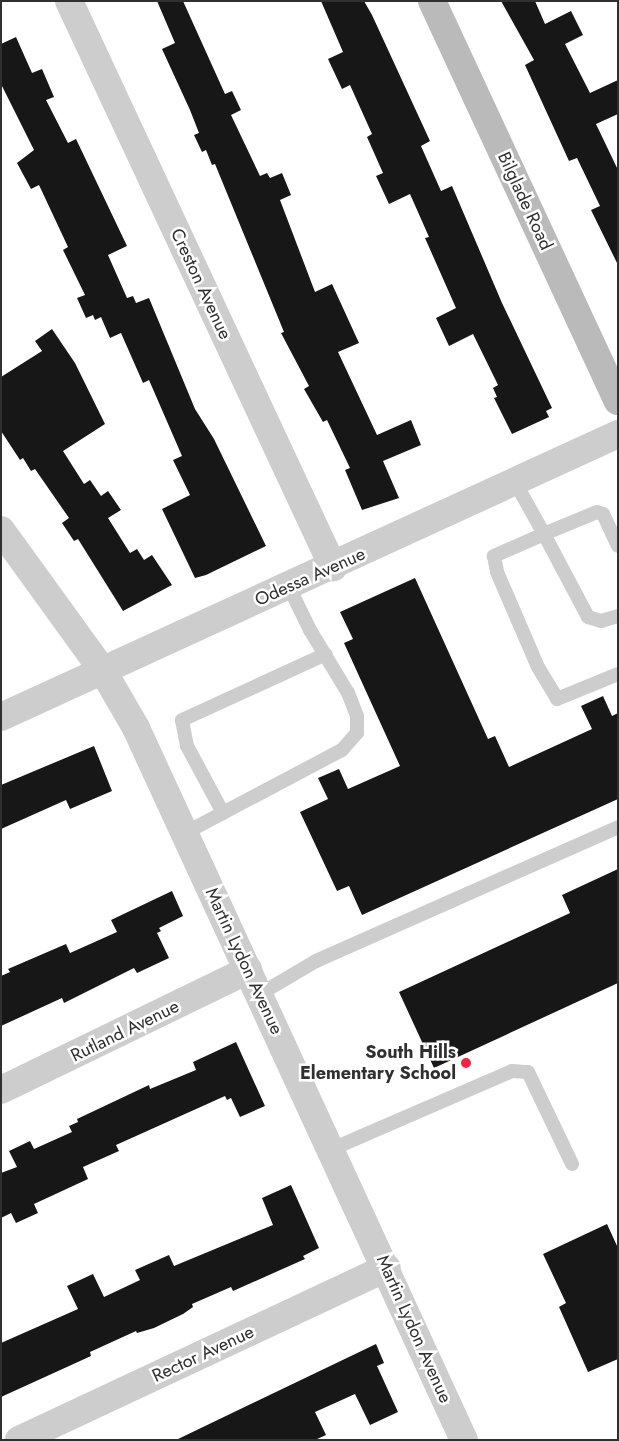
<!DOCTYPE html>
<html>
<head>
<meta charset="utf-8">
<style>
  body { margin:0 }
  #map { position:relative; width:619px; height:1441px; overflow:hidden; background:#fff; font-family:Jost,sans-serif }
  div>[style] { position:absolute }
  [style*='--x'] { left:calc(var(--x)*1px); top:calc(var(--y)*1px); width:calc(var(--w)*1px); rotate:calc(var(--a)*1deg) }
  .building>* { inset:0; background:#171717 }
  .lane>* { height:14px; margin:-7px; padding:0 7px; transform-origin:7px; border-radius:7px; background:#cdcdcd }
  .street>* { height:28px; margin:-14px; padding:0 14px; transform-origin:14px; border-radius:14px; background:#cdcdcd }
  .secondary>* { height:28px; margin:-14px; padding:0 14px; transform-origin:14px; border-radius:14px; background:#bababa }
  .dots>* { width:14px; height:14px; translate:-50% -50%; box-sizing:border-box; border:2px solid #fff; border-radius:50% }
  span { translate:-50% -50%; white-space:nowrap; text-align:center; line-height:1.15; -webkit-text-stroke:5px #fff; paint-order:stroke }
  .street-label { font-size:18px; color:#303030 }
  .poi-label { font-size:18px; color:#303030; font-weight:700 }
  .right { translate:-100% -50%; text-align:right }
  .frame { position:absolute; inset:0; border:2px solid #303030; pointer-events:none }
</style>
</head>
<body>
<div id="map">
  <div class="building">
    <i style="clip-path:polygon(157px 1px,183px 1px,225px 94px,232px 91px,241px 110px,231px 115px,260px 176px,267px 173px,270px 178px,282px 173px,291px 195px,280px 200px,315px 292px,332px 284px,359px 343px,338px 352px,377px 435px,411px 420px,421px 445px,383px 461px,399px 498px,362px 510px,345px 470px,350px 468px,327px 420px,323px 422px,304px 389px,309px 386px,281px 333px,284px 332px,215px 164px,212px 165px,206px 150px,202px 152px,194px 135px,199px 133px,190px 110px,162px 49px,175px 43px)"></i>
    <i style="clip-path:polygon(321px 1px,364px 1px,372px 15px,430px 141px,421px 146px,441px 191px,452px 186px,502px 303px,552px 408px,546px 411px,549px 417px,512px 434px,494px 398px,497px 397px,493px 388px,498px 385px,473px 334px,449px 346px,436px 318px,456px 308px,425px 238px,429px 237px,410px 194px,389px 204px,376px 176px,383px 173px,367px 137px,372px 134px,350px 85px,342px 89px,328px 59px,343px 52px)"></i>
    <i style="clip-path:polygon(501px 1px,535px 1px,545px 24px,571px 11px,583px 35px,565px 44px,590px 93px,618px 80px,618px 114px,596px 124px,618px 170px,618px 265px,591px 210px,600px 206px,577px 158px,569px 161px,525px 65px,534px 60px)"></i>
    <i style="clip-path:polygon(16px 37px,32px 73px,42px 69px,54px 97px,46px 100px,68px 143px,76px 139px,127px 246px,108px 255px,127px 298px,133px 296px,136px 303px,149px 298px,195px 409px,214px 439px,266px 546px,206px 575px,195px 578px,162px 509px,190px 495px,173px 460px,182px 456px,149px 380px,143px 383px,121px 333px,110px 338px,101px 317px,95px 320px,93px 315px,86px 318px,77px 298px,85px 295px,63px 250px,68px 247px,39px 185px,31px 189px,17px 163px,34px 150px,1px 84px,1px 44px)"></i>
    <i style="clip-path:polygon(52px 329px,75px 363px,105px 424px,63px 451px,84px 484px,90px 480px,101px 496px,108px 491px,121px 510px,108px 518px,130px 553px,137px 549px,144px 560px,152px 555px,172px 585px,123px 611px,78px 539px,74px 541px,62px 523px,69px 518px,35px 469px,31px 471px,23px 458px,20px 460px,1px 431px,1px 377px,42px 351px,35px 341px)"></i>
    <i style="clip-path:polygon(415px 578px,488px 739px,495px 736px,509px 767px,592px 729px,581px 706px,603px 696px,612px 716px,618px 713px,618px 799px,362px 915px,349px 886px,337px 891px,300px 812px,328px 799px,318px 778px,339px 769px,348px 789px,400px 766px,344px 643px,353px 639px,340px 612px)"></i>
    <i style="clip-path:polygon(94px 746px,112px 791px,70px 809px,66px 800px,1px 829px,1px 785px)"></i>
    <i style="clip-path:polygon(618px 869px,618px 983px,434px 1068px,399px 992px,570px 913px,562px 895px)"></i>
    <i style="clip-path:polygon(172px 891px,183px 916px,159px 928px,161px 931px,157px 933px,169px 958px,137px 973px,134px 968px,64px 1003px,62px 998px,1px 1026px,1px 976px,10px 972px,8px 969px,66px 944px,70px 953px,117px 932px,111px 920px)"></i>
    <i style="clip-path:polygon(236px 1042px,265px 1106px,240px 1117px,231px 1098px,227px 1100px,225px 1096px,116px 1145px,119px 1151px,83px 1167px,88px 1179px,34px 1204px,38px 1213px,16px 1223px,11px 1213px,1px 1218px,1px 1173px,17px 1167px,9px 1151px,30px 1141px,34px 1149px,72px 1132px,69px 1126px,78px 1122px,77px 1119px,149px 1085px,150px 1089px,196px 1070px,193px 1062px)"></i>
    <i style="clip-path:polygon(291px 1185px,319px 1248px,303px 1256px,305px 1259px,233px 1291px,231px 1287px,192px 1304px,193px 1307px,183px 1314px,154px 1328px,137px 1333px,136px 1331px,90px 1352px,91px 1356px,1px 1397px,1px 1343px,78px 1309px,67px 1286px,93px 1274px,104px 1297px,140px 1280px,135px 1270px,169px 1255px,174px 1266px,273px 1225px,262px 1198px)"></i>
    <i style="clip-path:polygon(607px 1224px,618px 1248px,618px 1359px,588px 1372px,559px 1307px,566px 1303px,543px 1254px)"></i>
    <i style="clip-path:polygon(376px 1344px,384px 1363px,377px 1366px,398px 1412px,370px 1425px,355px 1394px,315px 1412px,326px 1435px,315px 1440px,176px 1440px)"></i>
  </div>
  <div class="lane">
    <i style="--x:515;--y:482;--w:60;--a:60.9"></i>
    <i style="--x:544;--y:534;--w:55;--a:156.3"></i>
    <i style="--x:494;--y:556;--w:16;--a:79"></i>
    <i style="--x:497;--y:572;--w:103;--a:66.7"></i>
    <i style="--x:538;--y:667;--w:37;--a:59"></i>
    <i style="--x:557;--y:699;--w:66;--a:-22.3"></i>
    <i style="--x:618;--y:546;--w:35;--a:-115"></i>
    <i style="--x:603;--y:514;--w:6;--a:-162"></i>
    <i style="--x:597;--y:512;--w:57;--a:157.5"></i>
    <i style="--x:544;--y:534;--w:94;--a:62.1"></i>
    <i style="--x:588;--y:617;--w:14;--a:17"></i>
    <i style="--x:601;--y:621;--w:18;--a:-16"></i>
    <i style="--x:223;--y:813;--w:76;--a:-118.2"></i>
    <i style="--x:187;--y:746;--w:26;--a:-101"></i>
    <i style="--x:182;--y:720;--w:158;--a:-24.6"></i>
    <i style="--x:185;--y:833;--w:178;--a:-27.9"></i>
    <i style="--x:342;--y:750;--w:23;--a:-49"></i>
    <i style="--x:357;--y:733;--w:17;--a:-90"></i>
    <i style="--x:357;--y:716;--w:25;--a:-111"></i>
    <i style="--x:348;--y:693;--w:74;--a:-121.1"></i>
    <i style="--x:310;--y:630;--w:48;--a:-116"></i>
    <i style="--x:260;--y:994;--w:65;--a:-30.5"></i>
    <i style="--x:316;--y:961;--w:330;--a:-23.9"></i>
    <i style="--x:332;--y:1149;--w:196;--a:-23.4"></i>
    <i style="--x:512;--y:1071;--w:16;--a:4"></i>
    <i style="--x:528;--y:1072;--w:102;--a:64.4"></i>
  </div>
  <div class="street">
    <i style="--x:69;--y:1;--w:625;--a:64.99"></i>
    <i style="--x:1;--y:530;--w:174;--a:54.1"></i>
    <i style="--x:103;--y:671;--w:66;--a:59.9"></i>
    <i style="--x:136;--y:728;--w:784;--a:65.27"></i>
    <i style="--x:1;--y:717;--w:679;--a:-24.64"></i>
    <i style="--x:1;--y:1090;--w:275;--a:-25.9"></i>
    <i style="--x:19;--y:1440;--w:406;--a:-25.1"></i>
  </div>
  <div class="secondary">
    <i style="--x:432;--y:1;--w:441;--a:65.1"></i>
  </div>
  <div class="dots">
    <i style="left:466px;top:1063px;background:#f62240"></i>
  </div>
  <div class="street-label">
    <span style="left:525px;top:201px;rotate:65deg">Bilglade Road</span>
    <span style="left:201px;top:284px;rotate:65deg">Creston Avenue</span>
    <span style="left:310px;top:577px;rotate:-24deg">Odessa Avenue</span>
    <span style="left:244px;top:961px;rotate:65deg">Martin Lydon Avenue</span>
    <span style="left:125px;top:1031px;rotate:-26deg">Rutland Avenue</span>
    <span style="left:414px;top:1329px;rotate:66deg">Martin Lydon Avenue</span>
    <span style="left:203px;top:1354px;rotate:-25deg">Rector Avenue</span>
  </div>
  <div class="poi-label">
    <span class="right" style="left:456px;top:1063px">South Hills<br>Elementary School</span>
  </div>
  <div class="frame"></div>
</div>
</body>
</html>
